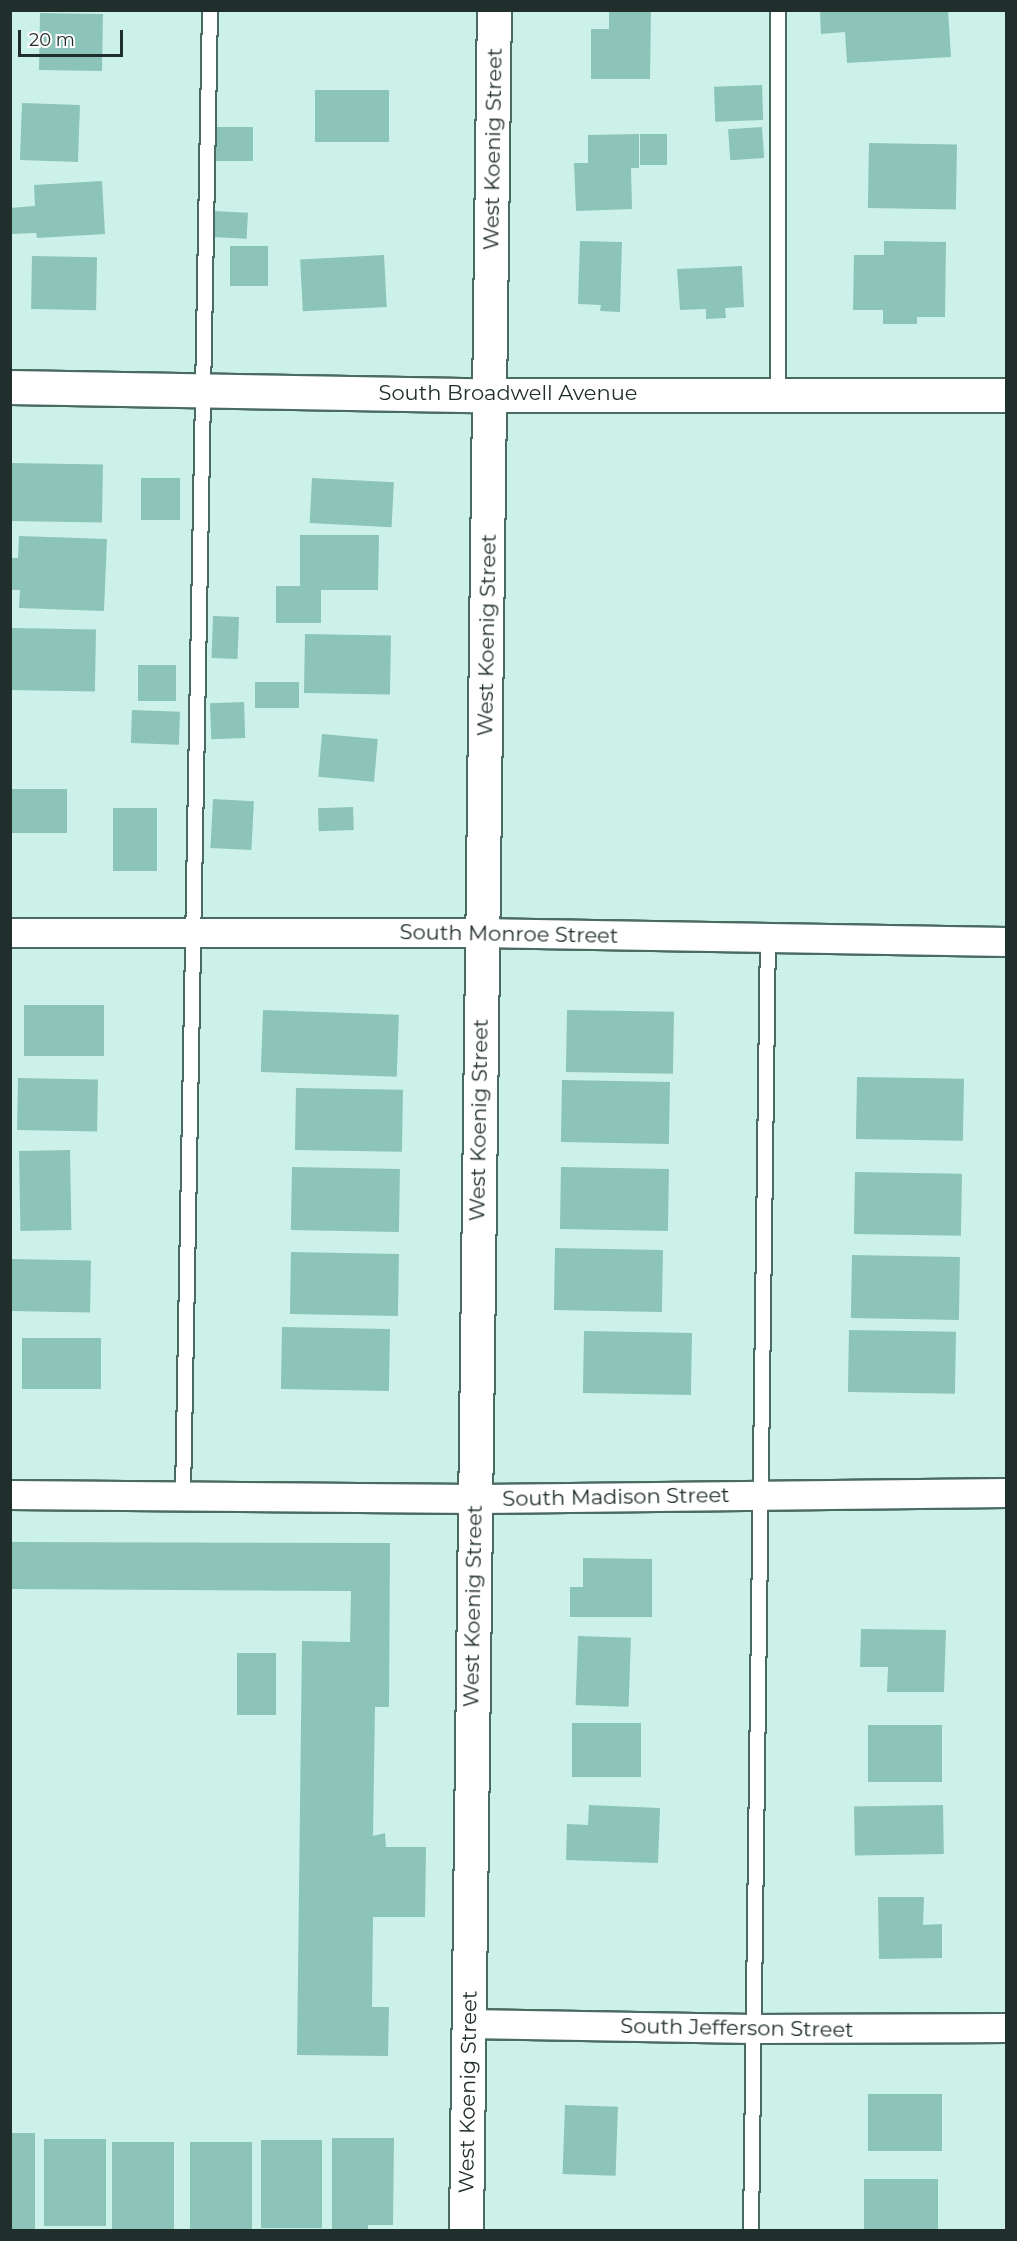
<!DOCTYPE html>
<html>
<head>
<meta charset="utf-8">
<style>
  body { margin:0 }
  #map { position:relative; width:1017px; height:2241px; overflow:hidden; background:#ccf1e9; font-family:Montserrat,sans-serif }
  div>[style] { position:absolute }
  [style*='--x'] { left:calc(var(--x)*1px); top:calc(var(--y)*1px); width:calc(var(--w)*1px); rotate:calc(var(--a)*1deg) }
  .building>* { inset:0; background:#8cc4b9; transform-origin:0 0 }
  .roads { filter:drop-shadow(2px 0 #4a6b64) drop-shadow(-2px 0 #4a6b64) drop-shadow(0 2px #4a6b64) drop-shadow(0 -2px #4a6b64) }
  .lane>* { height:14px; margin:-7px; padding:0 7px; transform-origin:7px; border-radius:7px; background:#fff }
  .street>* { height:28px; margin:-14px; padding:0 14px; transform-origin:14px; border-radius:14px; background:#fff }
  .secondary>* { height:33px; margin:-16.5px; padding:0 16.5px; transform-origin:16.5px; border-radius:16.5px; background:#fff }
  span { translate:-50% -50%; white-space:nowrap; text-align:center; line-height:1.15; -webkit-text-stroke:4.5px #fff; paint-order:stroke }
  .street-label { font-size:21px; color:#212f2c }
  .frame { position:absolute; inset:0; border:12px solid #212f2c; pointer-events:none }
  .scale { position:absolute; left:18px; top:30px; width:105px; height:27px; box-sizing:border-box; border:3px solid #212f2c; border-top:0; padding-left:8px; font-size:18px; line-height:21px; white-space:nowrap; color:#212f2c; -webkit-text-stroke:4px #fff; paint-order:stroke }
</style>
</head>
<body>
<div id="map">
  <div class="building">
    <i style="clip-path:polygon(609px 10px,651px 10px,650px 79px,591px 79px,591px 29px,609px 29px)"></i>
    <i style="clip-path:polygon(820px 10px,948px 10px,951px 57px,847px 63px,845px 32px,821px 34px)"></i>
    <i style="left:40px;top:13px;width:63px;height:57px;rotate:1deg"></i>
    <i style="left:762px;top:85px;width:35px;height:48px;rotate:88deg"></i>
    <i style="left:315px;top:90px;width:74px;height:52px"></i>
    <i style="left:22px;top:103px;width:58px;height:57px;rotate:2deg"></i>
    <i style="left:215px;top:127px;width:38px;height:34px"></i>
    <i style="left:762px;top:127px;width:31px;height:34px;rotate:86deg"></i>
    <i style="clip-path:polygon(639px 134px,639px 168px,631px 168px,632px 209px,576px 211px,574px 163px,588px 163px,588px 135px)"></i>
    <i style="left:640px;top:134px;width:27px;height:31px"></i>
    <i style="left:869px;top:143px;width:88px;height:65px;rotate:1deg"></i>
    <i style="clip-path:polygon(102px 181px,105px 234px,37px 238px,36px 233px,11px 234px,10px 208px,35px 206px,34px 185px)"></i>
    <i style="left:213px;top:211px;width:35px;height:26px;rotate:3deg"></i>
    <i style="clip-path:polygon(580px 241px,622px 242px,620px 312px,600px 311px,601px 305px,578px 304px)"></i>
    <i style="clip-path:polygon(884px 241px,946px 242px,945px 317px,917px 317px,917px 324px,883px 324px,883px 310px,853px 310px,854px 255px,884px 255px)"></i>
    <i style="left:230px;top:246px;width:38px;height:40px"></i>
    <i style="left:384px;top:255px;width:52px;height:84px;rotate:87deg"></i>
    <i style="left:32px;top:256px;width:65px;height:53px;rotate:1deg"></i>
    <i style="clip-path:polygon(742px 266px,744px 307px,725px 308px,726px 318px,706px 319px,706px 309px,680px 310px,677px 269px)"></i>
    <i style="left:10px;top:463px;width:93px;height:58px;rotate:1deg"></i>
    <i style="left:141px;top:478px;width:39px;height:42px"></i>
    <i style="left:312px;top:478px;width:82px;height:45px;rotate:3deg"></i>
    <i style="clip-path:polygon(300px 535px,379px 535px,378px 590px,321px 590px,321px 623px,276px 623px,276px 586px,300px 586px)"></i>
    <i style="clip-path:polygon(19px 536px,107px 539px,104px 611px,19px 608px,20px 590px,10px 590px,10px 558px,18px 558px)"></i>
    <i style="left:213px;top:616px;width:26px;height:42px;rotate:2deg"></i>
    <i style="left:12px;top:628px;width:84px;height:62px;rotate:1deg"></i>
    <i style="left:305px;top:634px;width:86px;height:59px;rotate:1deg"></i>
    <i style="left:138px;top:665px;width:38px;height:36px"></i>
    <i style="left:299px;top:682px;width:26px;height:44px;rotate:90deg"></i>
    <i style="left:244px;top:702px;width:36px;height:34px;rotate:88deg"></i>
    <i style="left:132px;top:710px;width:48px;height:33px;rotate:2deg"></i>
    <i style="left:322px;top:734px;width:56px;height:43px;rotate:5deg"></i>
    <i style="left:10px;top:789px;width:57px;height:44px"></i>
    <i style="left:213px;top:799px;width:41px;height:49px;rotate:3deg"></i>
    <i style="left:353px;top:807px;width:23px;height:35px;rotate:88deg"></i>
    <i style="left:113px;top:808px;width:44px;height:63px"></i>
    <i style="left:24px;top:1005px;width:80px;height:51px"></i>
    <i style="left:263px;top:1010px;width:136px;height:62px;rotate:2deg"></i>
    <i style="left:567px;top:1010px;width:107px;height:62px;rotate:1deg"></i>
    <i style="left:857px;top:1077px;width:107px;height:62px;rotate:1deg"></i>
    <i style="left:18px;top:1078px;width:80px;height:52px;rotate:1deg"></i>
    <i style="left:562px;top:1080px;width:108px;height:62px;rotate:1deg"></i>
    <i style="left:296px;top:1088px;width:107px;height:62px;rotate:1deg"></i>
    <i style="left:70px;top:1150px;width:80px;height:51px;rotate:89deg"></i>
    <i style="left:292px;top:1167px;width:108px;height:63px;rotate:1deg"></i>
    <i style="left:561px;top:1167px;width:108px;height:62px;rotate:1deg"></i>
    <i style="left:855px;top:1172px;width:107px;height:62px;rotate:1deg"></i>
    <i style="left:555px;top:1248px;width:108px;height:62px;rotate:1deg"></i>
    <i style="left:291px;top:1252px;width:108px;height:62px;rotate:1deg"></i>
    <i style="left:852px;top:1255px;width:108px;height:63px;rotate:1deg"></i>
    <i style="left:11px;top:1259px;width:80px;height:52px;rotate:1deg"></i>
    <i style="left:282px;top:1327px;width:108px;height:62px;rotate:1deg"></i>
    <i style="left:849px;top:1330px;width:107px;height:62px;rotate:1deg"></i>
    <i style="left:584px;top:1331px;width:108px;height:62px;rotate:1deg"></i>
    <i style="left:22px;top:1338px;width:79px;height:51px"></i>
    <i style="clip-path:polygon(10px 1542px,390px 1543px,389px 1707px,375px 1707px,373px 1836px,385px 1833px,386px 1847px,426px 1847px,425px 1917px,373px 1917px,372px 2007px,389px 2007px,388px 2056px,297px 2055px,302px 1641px,350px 1642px,351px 1591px,10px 1589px)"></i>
    <i style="clip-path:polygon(583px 1558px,652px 1559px,652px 1617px,570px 1617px,570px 1587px,583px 1587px)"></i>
    <i style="clip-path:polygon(861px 1629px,946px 1630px,944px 1692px,887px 1692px,888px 1667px,860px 1667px)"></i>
    <i style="left:578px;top:1636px;width:53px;height:69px;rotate:2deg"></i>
    <i style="left:237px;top:1653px;width:39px;height:62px"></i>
    <i style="left:572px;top:1723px;width:69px;height:54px"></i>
    <i style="left:868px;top:1725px;width:74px;height:57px"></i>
    <i style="clip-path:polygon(589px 1805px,660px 1808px,658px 1863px,566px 1860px,567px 1824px,588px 1825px)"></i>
    <i style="left:943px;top:1805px;width:49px;height:89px;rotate:89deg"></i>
    <i style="clip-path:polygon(878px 1897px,924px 1897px,923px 1925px,942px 1924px,942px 1958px,879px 1959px)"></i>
    <i style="left:868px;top:2094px;width:74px;height:57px"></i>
    <i style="left:565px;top:2105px;width:53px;height:69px;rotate:2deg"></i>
    <i style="left:10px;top:2133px;width:25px;height:97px"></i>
    <i style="clip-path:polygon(332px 2138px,394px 2138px,393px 2225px,368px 2225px,368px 2230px,332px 2230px)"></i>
    <i style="left:44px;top:2139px;width:62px;height:87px"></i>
    <i style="left:261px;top:2140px;width:61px;height:88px"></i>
    <i style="left:112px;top:2142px;width:62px;height:87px"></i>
    <i style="left:190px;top:2142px;width:62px;height:87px"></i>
    <i style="left:864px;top:2179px;width:74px;height:51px"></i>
  </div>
  <div class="roads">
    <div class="lane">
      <i style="--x:778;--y:395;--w:385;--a:-90"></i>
      <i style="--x:183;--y:1496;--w:1486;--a:-88.96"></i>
      <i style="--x:751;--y:2230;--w:1292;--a:-89.25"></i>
    </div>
    <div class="street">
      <i style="--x:10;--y:933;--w:472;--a:0"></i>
      <i style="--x:482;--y:933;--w:524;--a:0.98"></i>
      <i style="--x:10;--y:1495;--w:465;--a:0.5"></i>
      <i style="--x:475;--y:1499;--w:531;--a:-0.65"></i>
      <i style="--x:468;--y:2024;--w:285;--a:1"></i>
      <i style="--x:753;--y:2029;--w:253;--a:-0.2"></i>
    </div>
    <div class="secondary">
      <i style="--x:10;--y:387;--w:481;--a:1"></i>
      <i style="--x:491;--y:395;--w:515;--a:0"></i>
      <i style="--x:466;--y:2230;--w:2220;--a:-89.28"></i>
    </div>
  </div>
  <div class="street-label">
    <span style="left:493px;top:149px;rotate:-89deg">West Koenig Street</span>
    <span style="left:508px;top:393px">South Broadwell Avenue</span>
    <span style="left:487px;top:635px;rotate:-89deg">West Koenig Street</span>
    <span style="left:509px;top:934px;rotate:1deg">South Monroe Street</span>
    <span style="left:479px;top:1120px;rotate:-89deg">West Koenig Street</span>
    <span style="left:616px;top:1497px;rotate:-1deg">South Madison Street</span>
    <span style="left:473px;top:1606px;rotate:-89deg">West Koenig Street</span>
    <span style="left:737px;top:2028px;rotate:1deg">South Jefferson Street</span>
    <span style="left:468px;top:2092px;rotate:-89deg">West Koenig Street</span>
  </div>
  <div class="frame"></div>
  <div class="scale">20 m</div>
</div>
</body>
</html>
